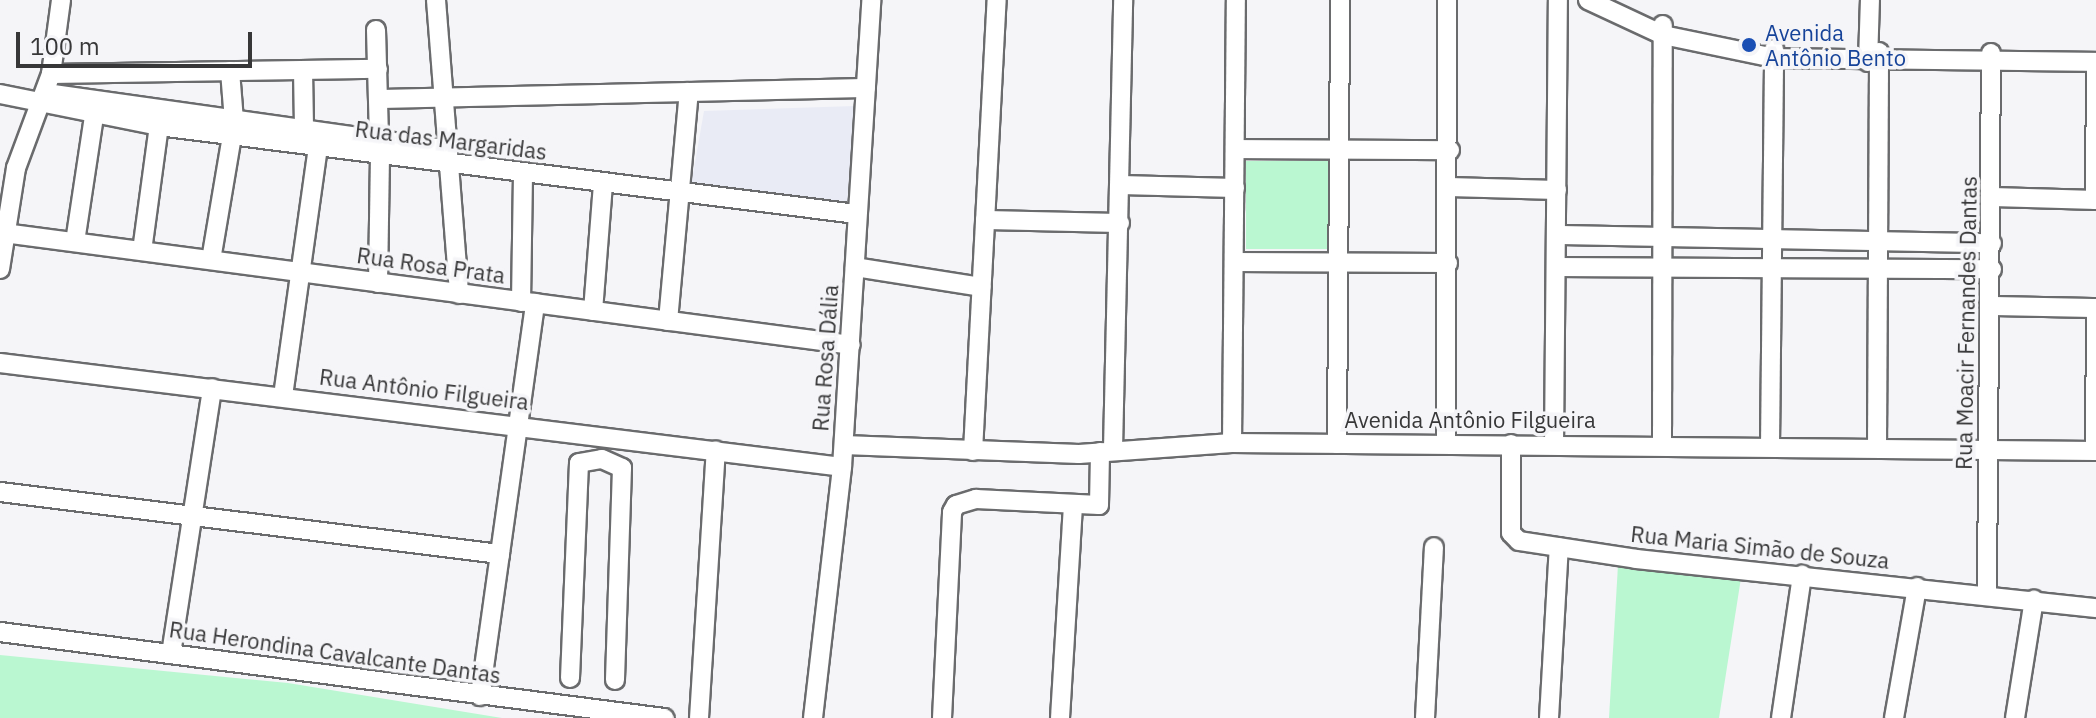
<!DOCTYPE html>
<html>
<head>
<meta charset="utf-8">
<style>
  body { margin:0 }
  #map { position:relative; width:2096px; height:718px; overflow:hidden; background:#f5f5f8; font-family:"IBM Plex Sans",sans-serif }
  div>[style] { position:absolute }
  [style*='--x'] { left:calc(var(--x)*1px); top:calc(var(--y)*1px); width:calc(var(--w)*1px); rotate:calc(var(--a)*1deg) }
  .built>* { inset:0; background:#e9ebf5 }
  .green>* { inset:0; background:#baf7d1; transform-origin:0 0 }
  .roads { filter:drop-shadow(2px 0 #6a6b6d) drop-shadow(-2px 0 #6a6b6d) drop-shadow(0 2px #6a6b6d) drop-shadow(0 -2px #6a6b6d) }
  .minor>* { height:18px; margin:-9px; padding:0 9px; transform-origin:9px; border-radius:9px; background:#fff }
  .dots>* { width:22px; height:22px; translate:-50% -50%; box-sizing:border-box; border:4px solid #f5f5f8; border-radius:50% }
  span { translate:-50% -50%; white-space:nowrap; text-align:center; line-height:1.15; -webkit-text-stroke:7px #f5f5f8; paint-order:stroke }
  .transit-label { font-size:22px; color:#164399 }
  .left { translate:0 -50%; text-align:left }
  .street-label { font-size:22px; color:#373738 }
  .scale { position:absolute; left:16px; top:32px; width:236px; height:36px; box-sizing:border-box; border:4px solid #373738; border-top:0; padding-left:10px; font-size:24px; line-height:28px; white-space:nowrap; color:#373738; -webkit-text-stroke:6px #f5f5f8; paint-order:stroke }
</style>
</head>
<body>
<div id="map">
  <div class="built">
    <i style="clip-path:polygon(855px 106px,847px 205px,689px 197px,704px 111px)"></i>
  </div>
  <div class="green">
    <i style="left:1246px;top:161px;width:82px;height:88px"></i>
    <i style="clip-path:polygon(1618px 565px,1741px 578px,1719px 718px,1609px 718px)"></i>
    <i style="clip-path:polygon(0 655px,288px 683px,502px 718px,0 718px)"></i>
  </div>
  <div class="roads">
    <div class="minor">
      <i style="--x:436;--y:0;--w:295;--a:85.5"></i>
      <i style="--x:1588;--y:0;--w:83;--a:25"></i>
      <i style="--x:1663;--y:35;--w:113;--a:11.7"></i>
      <i style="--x:1774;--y:58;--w:322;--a:0.7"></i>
      <i style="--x:376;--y:30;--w:109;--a:88.4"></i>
      <i style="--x:1868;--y:62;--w:62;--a:-88.2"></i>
      <i style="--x:303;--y:70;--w:60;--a:89"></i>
      <i style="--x:230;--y:71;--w:50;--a:85.4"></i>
      <i style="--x:51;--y:74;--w:327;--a:-0.9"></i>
      <i style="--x:46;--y:93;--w:403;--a:8"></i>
      <i style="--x:0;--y:94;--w:162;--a:11.4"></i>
      <i style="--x:159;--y:126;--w:704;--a:7.19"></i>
      <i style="--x:379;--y:99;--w:487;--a:-1.3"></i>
      <i style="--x:1236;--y:149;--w:214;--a:0.3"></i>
      <i style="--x:1121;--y:185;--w:114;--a:1.5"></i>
      <i style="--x:1449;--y:187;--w:108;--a:1.6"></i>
      <i style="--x:1993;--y:197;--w:103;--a:1.7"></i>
      <i style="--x:2095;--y:200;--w:137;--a:-89.6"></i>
      <i style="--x:985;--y:220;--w:135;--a:1.3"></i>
      <i style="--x:4;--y:233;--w:854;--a:7.53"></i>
      <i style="--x:1557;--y:235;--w:435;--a:1.1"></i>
      <i style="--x:75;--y:242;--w:126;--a:-81.4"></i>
      <i style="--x:142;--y:251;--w:126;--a:-82.3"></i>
      <i style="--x:211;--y:260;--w:126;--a:-80.4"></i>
      <i style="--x:1234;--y:262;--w:214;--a:0.3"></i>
      <i style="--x:855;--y:267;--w:128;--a:9"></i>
      <i style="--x:1556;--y:267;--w:436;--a:0.3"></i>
      <i style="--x:0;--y:269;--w:102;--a:-81"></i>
      <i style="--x:16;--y:168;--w:100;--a:-69.6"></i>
      <i style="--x:51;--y:74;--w:75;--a:-82.3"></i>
      <i style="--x:378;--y:283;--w:126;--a:-89.1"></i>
      <i style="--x:521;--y:302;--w:129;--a:-89.1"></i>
      <i style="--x:1991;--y:306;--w:105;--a:1.1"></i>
      <i style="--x:593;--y:311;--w:127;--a:-85.5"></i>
      <i style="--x:668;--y:321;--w:230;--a:-84.8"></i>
      <i style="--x:0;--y:363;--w:848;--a:7.04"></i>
      <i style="--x:283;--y:396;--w:250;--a:-82"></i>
      <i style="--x:1232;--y:443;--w:443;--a:-89.5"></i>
      <i style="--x:1337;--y:444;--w:444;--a:-89.6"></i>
      <i style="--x:1446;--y:444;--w:444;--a:-89.9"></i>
      <i style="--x:1511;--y:444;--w:89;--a:90"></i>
      <i style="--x:1511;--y:533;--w:11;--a:45"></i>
      <i style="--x:1519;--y:541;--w:118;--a:8.7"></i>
      <i style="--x:1636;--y:559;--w:463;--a:6.1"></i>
      <i style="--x:844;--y:445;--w:235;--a:2.2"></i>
      <i style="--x:1079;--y:454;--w:153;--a:-4.1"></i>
      <i style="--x:1232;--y:443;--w:864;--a:0.53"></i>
      <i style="--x:1554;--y:445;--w:445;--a:-89.5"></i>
      <i style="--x:1662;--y:445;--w:420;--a:-89.9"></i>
      <i style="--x:1770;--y:446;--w:397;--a:-89.4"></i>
      <i style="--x:1877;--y:447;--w:395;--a:-89.7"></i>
      <i style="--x:1113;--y:449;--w:449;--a:-88.7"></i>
      <i style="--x:973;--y:451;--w:452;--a:-87"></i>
      <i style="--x:2095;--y:451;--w:143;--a:-89.6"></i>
      <i style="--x:0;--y:492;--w:504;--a:7.07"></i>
      <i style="--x:1987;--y:594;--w:541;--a:-89.58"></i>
      <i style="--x:0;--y:632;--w:670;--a:7.38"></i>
      <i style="--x:171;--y:654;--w:269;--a:-81.2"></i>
      <i style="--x:570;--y:678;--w:215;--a:-87.6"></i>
      <i style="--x:579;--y:463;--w:23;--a:-10"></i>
      <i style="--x:602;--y:459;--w:22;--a:24"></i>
      <i style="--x:622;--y:468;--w:212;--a:91.9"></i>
      <i style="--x:480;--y:696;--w:397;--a:-82"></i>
      <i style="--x:699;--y:718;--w:268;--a:-86.4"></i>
      <i style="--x:813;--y:718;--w:253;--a:-83.4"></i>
      <i style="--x:842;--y:467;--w:468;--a:-86.4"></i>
      <i style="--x:942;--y:718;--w:206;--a:-87.2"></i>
      <i style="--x:952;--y:512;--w:8;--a:-60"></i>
      <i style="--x:956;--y:505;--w:21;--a:-17"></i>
      <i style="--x:976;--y:499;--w:123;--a:2.8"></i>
      <i style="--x:1099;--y:505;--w:53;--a:-88.9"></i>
      <i style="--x:1060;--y:718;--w:213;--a:-86.5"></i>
      <i style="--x:1425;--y:718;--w:171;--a:-87"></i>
      <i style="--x:1549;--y:718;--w:171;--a:-86.7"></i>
      <i style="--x:1781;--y:718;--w:145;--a:-81.6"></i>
      <i style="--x:1894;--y:718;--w:133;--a:-80"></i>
      <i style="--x:2015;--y:718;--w:120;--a:-80.9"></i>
    </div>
  </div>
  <div class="dots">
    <i style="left:1749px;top:45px;background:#1a4fb4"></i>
  </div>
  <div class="transit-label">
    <span class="left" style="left:1765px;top:45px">Avenida<br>Antônio Bento</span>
  </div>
  <div class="street-label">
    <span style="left:451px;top:140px;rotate:7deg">Rua das Margaridas</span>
    <span style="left:431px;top:265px;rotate:8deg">Rua Rosa Prata</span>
    <span style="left:1966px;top:323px;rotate:-89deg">Rua Moacir Fernandes Dantas</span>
    <span style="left:825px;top:358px;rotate:-86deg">Rua Rosa Dália</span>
    <span style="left:424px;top:389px;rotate:7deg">Rua Antônio Filgueira</span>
    <span style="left:1470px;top:420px">Avenida Antônio Filgueira</span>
    <span style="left:1760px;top:547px;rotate:6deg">Rua Maria Simão de Souza</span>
    <span style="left:335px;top:652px;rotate:8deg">Rua Herondina Cavalcante Dantas</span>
  </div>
  <div class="scale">100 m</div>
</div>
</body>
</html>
